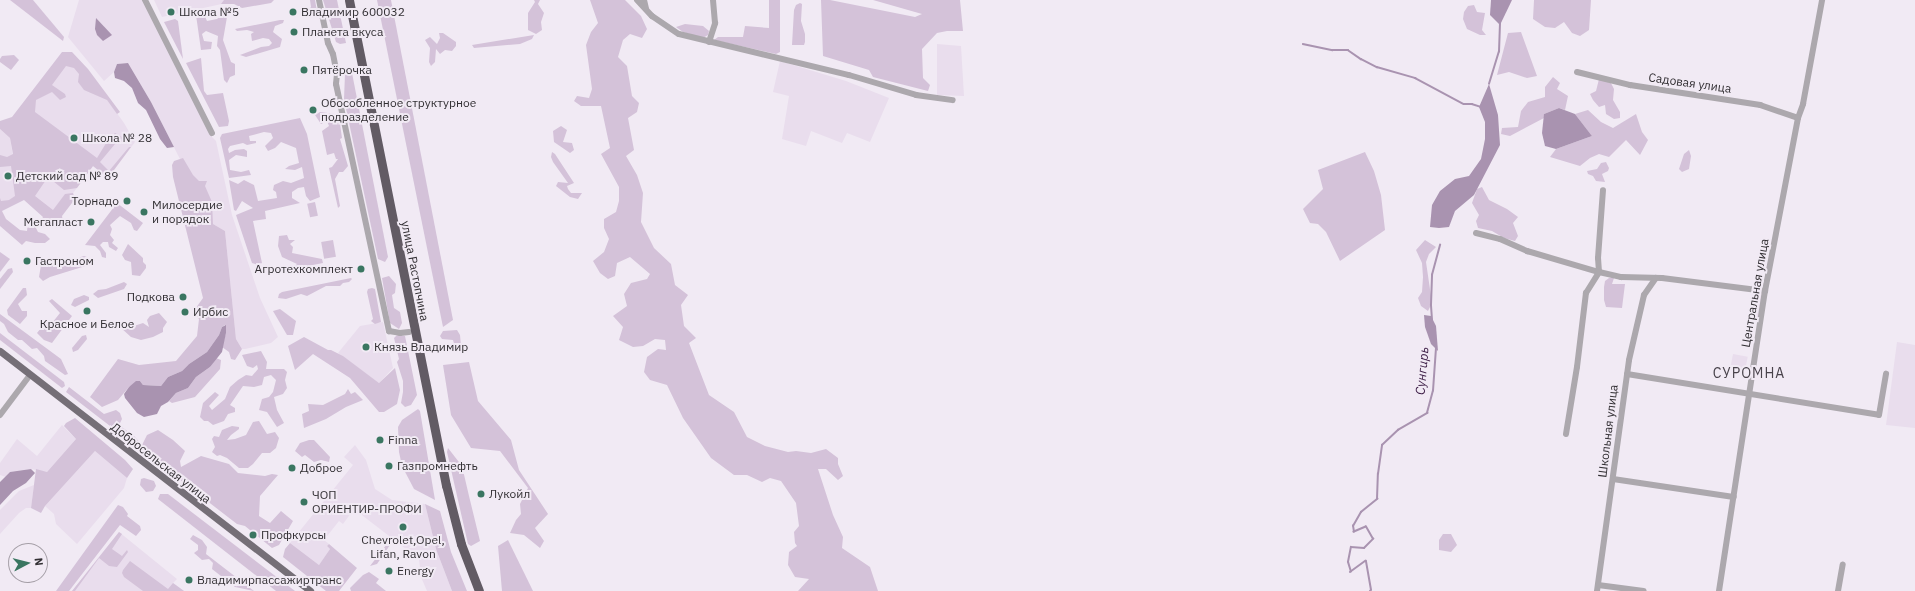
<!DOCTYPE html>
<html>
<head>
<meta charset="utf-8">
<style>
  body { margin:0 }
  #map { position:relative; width:1915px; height:591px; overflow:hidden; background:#f1eaf4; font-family:"IBM Plex Sans",sans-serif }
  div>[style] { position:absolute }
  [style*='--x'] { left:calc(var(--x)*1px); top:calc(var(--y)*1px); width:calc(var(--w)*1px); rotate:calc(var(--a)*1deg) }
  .built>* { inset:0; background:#e9dded; transform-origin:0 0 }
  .green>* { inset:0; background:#d4c2d9; transform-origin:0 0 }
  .water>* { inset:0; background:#a993b0 }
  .stream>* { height:1.5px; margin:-0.75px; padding:0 0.75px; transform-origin:0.75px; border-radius:0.75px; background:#a993b0 }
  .minor>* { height:6px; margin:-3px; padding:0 3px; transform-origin:3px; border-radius:3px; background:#aca8ad }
  .major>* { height:7px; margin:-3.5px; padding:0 3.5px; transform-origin:3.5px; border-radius:3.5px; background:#756f77 }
  .highway>* { height:9px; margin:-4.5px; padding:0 4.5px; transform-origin:4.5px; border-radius:4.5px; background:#625b64 }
  .dots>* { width:11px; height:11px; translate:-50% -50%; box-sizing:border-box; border:2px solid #f1eaf4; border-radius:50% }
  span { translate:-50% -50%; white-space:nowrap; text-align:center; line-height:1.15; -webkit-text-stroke:4px #f1eaf4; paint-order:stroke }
  .poi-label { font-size:12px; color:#322f33 }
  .left { translate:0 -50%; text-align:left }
  .right { translate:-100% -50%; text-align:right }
  .street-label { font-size:12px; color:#322f33 }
  .water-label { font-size:13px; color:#402149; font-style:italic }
  .quarter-label { font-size:14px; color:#49434b; letter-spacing:1px }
  .north { position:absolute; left:8px; top:543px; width:40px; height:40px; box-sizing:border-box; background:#f1eaf4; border:1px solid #a59fa7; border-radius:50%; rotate:83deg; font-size:11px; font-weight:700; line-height:16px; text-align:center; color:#322f33 }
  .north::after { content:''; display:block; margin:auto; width:14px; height:18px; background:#3a7661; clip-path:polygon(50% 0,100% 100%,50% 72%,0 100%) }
</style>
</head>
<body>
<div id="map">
  <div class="built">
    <i style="clip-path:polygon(79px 0,142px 0,212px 137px,216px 141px,232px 215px,260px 298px,278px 337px,271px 343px,245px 349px,242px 349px,236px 339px,225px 231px,213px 224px,151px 102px,128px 63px,117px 64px,114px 72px,104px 81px,68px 37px)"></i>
    <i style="clip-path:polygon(154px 0,240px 0,162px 17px)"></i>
    <i style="clip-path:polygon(937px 44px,961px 46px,964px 96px,937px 95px)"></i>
    <i style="clip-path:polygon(65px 55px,86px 70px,124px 123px,135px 142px,108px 178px,93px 166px,54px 219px,27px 199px,13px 120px)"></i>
    <i style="clip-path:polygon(780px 61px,846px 81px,889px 98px,870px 142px,847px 133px,842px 143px,811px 131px,806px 146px,782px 139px,789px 96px,773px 92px)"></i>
    <i style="clip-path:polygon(0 129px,10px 138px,20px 198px,0 202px)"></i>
    <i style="left:1753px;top:292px;width:11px;height:25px;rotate:10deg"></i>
    <i style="clip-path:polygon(383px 322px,393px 368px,379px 383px,338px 353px,360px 326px)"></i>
    <i style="clip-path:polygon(1897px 342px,1915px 345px,1915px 428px,1886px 425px)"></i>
    <i style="left:1733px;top:354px;width:15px;height:17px;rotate:11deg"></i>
    <i style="clip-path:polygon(62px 425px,76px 439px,47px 472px,31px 469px,10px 472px,6px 477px,0 475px,0 463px,17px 439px,37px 456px)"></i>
    <i style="clip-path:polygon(355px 445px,366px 460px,375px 489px,392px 500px,425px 504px,436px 549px,452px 591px,427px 591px,421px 577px,419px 559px,354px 509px,343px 524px,339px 521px,324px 540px,329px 544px,327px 546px,330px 549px,319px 565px,290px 543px,353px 465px,344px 457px)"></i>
    <i style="clip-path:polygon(95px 451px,127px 478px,124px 488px,77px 544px,56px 524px,54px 514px,45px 506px)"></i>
    <i style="clip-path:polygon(34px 485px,31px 508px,26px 508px,19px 513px,0 534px,0 510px,19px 491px)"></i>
    <i style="clip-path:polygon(119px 532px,177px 579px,173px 583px,184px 591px,72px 591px)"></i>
  </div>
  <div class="green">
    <i style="clip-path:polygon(10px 0,33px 0,64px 37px,63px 41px)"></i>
    <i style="clip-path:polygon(224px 0,274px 0,271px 3px,242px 8px,234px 4px,221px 4px)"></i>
    <i style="clip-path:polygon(310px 0,315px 0,318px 17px,312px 17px,307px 12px,311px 7px)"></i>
    <i style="clip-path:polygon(323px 0,337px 0,346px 43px,340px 44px,336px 42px)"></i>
    <i style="clip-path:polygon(377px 0,391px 0,453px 320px,443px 327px)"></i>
    <i style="clip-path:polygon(534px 0,540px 0,538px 4px,544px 13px,541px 22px,542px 30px,536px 34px,528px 30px,528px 13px,535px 2px)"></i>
    <i style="clip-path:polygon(590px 0,625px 0,641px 16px,647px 29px,642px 38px,630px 34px,623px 40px,618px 57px,627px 66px,632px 96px,639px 103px,637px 112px,628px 118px,634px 150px,626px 156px,637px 175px,643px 193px,641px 222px,654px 248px,671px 264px,675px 285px,688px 295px,681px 305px,684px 326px,696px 338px,689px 343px,709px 395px,734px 412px,747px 437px,765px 446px,788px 452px,796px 451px,811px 453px,826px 449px,838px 458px,838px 464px,843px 476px,838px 480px,826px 469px,818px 469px,833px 515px,843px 537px,842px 548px,870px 567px,878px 591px,798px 591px,809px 579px,795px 577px,788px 565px,789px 552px,797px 546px,795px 543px,794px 532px,799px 526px,796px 503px,781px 481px,770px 478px,762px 482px,747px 475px,734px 475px,711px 458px,683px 418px,667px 385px,650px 380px,644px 372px,647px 357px,658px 349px,666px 350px,665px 340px,655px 339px,643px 346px,633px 347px,619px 340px,623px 327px,613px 316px,627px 306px,624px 294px,631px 283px,647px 279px,650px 274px,630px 257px,617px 263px,615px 276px,608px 279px,600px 273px,593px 261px,604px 252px,609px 239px,604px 228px,604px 219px,616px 212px,619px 201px,619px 187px,601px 154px,610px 148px,601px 106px,581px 106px,574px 101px,577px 96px,589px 98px,592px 89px,586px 45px,591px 32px,598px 23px)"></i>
    <i style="clip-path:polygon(769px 0,780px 0,780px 52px,776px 54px,714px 40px,718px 37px,743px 37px,745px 26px,769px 28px)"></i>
    <i style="clip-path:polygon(821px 0,830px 0,915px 17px,922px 14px,873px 0,960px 0,963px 31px,947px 31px,937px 33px,922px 49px,923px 78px,930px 85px,928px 91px,873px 77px,869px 70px,823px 56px)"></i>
    <i style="clip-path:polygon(1534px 0,1591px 0,1589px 30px,1580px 36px,1572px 33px,1564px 22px,1555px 28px,1545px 27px,1533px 19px)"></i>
    <i style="clip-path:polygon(800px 3px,802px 4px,801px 21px,805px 34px,805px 42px,804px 45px,792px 45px,794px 10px,796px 5px)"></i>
    <i style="clip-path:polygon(1474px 5px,1477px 12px,1485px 13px,1482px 30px,1486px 35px,1480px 35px,1467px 29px,1463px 19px,1464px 12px,1468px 6px)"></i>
    <i style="clip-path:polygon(229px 9px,231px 12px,227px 17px,223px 40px,231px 62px,235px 64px,235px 75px,230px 77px,227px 83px,224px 80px,220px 50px,217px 46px,218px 36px,206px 31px,202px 34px,204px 41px,212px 42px,211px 49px,201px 50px,196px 15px,204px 14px,207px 21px,217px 19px)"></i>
    <i style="clip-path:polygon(175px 19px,178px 21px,183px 59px,164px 22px)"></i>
    <i style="clip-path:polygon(280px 20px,284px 20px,283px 23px,275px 26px,273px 32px,282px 39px,280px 47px,246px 57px,240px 55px,261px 47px,269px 46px,272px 43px,269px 39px,263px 38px,252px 41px,251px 34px,254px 32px,247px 30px,237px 31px,235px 29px)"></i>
    <i style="clip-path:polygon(685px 24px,703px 26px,709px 31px,708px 35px,703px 38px,683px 32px,676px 27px)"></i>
    <i style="clip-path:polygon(1521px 32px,1537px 76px,1527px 78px,1509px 72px,1497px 75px,1508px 33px)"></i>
    <i style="clip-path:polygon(439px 33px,443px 33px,456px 42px,456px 46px,452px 51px,445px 50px,440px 54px,436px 49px,435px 62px,431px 66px,429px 62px,430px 48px,425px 40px,430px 37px,437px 44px,440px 38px)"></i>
    <i style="clip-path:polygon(534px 35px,532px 39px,520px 44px,474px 48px,472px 45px)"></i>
    <i style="clip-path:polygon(62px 52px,72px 52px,88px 69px,120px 112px,117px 114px,107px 100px,84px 90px,78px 82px,79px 74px,74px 68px,66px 66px,52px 85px,65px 94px,66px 97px,60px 100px,52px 92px,36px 100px,35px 112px,97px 158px,108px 140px,115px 133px,124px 138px,121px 143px,115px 144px,100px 162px,109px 171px,129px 147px,131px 147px,108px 178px,93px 166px,77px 188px,64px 190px,48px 177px,35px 196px,53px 210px,65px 194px,73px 193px,75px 199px,62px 216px,63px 222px,61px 228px,51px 223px,44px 227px,39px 224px,43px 217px,24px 200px,2px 211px,6px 219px,20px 230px,27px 231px,28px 221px,32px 220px,38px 232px,45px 234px,50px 239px,45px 243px,35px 243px,26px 241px,22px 245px,0 226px,0 198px,1px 201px,9px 200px,15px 196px,11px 166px,0 167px,0 155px,7px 157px,13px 154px,10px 138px,0 129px,0 121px,12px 117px)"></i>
    <i style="clip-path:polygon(14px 55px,19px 60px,11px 70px,0 62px,0 59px,2px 56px)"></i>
    <i style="clip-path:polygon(201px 58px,204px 91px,207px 95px,223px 93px,229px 121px,228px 126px,219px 127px,186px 63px)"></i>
    <i style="clip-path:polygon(352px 73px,388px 257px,385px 262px,378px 259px,344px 99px,345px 74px)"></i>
    <i style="clip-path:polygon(1553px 77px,1560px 83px,1557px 89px,1568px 96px,1565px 110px,1559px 108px,1544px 114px,1544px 118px,1510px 136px,1501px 134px,1502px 128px,1518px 127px,1521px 111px,1528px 102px,1545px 97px,1545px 87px)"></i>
    <i style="clip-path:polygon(1599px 79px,1611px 83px,1614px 89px,1613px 100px,1620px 112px,1620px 118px,1614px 119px,1606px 114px,1605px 105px,1599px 107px,1593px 100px,1590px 94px,1596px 91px)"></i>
    <i style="clip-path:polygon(1588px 110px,1601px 122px,1613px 128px,1636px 114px,1642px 132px,1648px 140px,1640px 155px,1626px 140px,1609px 157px,1599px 154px,1590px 158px,1580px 166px,1550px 157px,1556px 149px,1592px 136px,1575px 114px)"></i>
    <i style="clip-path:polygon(320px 112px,335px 114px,340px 124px,342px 138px,340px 139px,348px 166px,343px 172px,339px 172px,335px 179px,340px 206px,338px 208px,329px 168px,332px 167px,338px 159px,336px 159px,334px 153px,327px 155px,322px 131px,329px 126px,327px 121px,321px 124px,315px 115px)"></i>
    <i style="clip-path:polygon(300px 118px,307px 134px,320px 197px,310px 201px,306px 196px,304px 187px,298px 188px,292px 192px,292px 198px,300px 203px,265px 211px,266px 219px,253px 221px,262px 263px,258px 265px,252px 263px,236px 215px,253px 208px,242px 201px,236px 211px,234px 210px,229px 180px,238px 184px,244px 180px,254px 185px,258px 201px,277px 198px,276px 192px,273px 190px,274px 185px,283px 181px,291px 183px,304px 178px,302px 167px,295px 170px,285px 169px,289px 166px,299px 163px,296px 148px,281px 142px,275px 148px,268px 151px,265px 146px,273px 138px,271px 133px,264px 132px,249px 136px,250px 141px,256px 141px,256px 143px,247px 145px,243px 143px,230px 146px,228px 149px,229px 153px,235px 150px,244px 149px,247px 151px,247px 157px,236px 155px,229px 160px,230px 170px,241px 172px,249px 170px,251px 175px,229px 178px,220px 138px,222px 134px)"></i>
    <i style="clip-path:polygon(561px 126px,567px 130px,563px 142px,572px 143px,574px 150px,570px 153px,554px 142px,553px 131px)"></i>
    <i style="clip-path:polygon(1689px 150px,1691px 156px,1689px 169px,1682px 172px,1679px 169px,1684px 154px)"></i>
    <i style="clip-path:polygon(552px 152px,555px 154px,574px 183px,567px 186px,568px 189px,571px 193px,582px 193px,578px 199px,570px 197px,556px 186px,558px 182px,568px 183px,553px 162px,551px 157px)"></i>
    <i style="clip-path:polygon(1365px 152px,1374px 171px,1381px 195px,1385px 230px,1340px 261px,1326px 232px,1318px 224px,1310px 223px,1303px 209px,1323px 189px,1318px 170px)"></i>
    <i style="clip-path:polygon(183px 158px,193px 175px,199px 181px,207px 181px,205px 186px,212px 202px,213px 224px,225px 231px,236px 339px,242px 349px,235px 360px,231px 359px,229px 352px,222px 347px,226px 333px,225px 325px,222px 327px,219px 335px,207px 352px,189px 364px,182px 371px,168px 377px,161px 386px,143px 385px,140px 381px,129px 387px,118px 400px,102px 407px,90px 397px,118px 359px,139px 365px,176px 361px,197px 336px,199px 319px,193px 312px,203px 298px,173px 177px,172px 165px,174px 161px)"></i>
    <i style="clip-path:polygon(1606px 162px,1609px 168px,1608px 171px,1602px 174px,1605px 182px,1596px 181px,1593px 176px,1588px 174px,1587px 171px,1597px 169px,1601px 163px)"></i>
    <i style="clip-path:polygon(1482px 187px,1489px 200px,1507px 209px,1518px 217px,1513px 223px,1518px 236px,1515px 241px,1504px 238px,1492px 231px,1478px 228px,1476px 221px,1479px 215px,1472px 203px,1477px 189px)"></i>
    <i style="left:315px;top:202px;width:14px;height:8px;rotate:78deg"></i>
    <i style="clip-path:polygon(117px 203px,143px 223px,137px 231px,134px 230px,131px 223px,120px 216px,110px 225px,112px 229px,110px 235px,114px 240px,112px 243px,118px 248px,116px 251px,109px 247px,108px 242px,103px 242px,100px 245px,106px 253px,106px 258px,102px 257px,100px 251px,95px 246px,85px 245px)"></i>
    <i style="clip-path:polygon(287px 235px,289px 240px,295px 240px,290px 244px,293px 247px,292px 253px,322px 259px,323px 263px,287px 270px,287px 268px,293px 268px,297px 264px,282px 257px,278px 246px,279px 236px)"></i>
    <i style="left:333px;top:240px;width:17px;height:12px;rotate:80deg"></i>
    <i style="clip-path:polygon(1425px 240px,1436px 247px,1429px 254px,1426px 262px,1432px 303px,1428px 311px,1421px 306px,1418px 298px,1422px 292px,1423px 277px,1422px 263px,1416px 250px)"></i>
    <i style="clip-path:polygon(128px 244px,143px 258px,143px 262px,146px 265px,146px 268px,140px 276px,132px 275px,131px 262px,125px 260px,122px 255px)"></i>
    <i style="clip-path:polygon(0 252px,10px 259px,0 272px)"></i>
    <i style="clip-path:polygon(84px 256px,95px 260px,92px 264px,50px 277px,43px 281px,39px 277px,41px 265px,61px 259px,63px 262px,65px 262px)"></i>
    <i style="clip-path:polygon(12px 268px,13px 272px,0 289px,0 279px,8px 269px)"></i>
    <i style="clip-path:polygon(389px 276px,396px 284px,395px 293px,392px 295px,394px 308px,400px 312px,402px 323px,399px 329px,390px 323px,382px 278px)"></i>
    <i style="clip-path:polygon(351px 278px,352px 279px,349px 282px,343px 283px,340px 286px,326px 286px,307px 296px,301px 294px,286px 299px,278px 298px,279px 294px,282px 292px)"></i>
    <i style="clip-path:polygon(1609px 278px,1614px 278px,1612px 284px,1625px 284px,1622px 308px,1606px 307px,1604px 300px,1604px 287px,1605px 281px)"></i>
    <i style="clip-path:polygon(124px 282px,127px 284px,124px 289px,98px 298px,93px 294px,98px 290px,106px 289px)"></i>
    <i style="clip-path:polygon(23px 288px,26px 288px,27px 295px,18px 304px,22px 311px,27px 311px,27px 316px,20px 324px,8px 315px,7px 310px)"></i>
    <i style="clip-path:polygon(372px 288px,375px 289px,381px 322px,375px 324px,371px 321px,373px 319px,367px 292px,368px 289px)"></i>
    <i style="clip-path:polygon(84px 295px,89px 297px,89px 300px,75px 307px,71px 305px,74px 299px)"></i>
    <i style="clip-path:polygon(52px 299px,72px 316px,52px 343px,44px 340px,37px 333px,41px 328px,48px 328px,60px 313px,49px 301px)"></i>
    <i style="clip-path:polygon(280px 309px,296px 321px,293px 335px,287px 335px,273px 311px)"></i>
    <i style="clip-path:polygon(159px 313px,167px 322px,163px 328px,163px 332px,153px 337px,141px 340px,131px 337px,121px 328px,130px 320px,131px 327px,143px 323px,149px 327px,147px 320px,150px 316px)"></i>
    <i style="clip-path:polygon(0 314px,61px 359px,68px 374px,65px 375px,45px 361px,44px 356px,37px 348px,32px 349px,22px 340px,18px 340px,8px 332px,4px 324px,0 321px)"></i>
    <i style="clip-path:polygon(457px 330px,460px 335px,461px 346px,458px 347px,455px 347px,453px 340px,442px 339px,440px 336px,443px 331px)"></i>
    <i style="clip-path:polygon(0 333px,64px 382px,65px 386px,62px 388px,0 340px)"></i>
    <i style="clip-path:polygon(86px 335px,87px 339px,78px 350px,73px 352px,72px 348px,82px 336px)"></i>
    <i style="clip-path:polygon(397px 335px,405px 336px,417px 395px,411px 405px,405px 407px,401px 403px,403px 392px,403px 381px,397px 362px,399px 359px,394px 338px)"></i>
    <i style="clip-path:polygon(304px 337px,328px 350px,331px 350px,343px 356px,379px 383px,395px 368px,400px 390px,397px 404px,384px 412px,379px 412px,350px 378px,313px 354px,295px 370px,288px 346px)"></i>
    <i style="clip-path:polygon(261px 351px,267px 362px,266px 369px,284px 369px,287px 372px,285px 380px,287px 388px,283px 394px,274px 397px,277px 410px,284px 423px,277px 427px,267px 412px,259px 410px,262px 399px,269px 397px,273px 392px,276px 380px,271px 375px,264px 377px,262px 385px,254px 387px,243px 386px,230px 405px,235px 408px,235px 412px,228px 414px,224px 421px,213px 425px,208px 421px,204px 421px,200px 417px,203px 403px,215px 392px,219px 395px,209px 406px,212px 410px,225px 399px,230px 387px,238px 380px,246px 375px,252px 376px,258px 369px,257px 365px,253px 368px,247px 366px,242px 355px)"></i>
    <i style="clip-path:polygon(216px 358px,221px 360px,220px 369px,195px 397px,172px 403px,169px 401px,176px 393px,188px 388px,196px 377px,210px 367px)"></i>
    <i style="clip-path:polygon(469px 362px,478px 401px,511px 440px,519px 470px,548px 514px,535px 528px,544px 541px,540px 548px,524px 535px,510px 533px,516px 520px,521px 514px,520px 504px,528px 488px,500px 451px,471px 448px,451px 415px,443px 365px)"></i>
    <i style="clip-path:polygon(69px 387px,104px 414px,116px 410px,120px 413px,122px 419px,119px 425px,134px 436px,142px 445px,147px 435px,158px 430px,173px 440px,185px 451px,180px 461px,181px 467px,201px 456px,229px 464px,238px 473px,265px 476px,272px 474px,278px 475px,260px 496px,259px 516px,270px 523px,281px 511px,293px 521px,279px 545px,272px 548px,245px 526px,237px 524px,66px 392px)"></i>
    <i style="clip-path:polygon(348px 389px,351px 394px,355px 392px,363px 400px,346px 407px,326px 419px,304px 428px,302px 414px,309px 411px,308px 404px,323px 405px,345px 394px)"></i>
    <i style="clip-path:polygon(418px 409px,420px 411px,435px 500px,414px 489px,402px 466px,399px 452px,398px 427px,402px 420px)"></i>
    <i style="clip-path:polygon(75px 418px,125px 460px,133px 469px,127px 478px,95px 451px,45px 506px,41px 513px,31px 508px,36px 469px,47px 472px,76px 439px,64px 426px,66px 423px)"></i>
    <i style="clip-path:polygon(259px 421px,267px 434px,275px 432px,279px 438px,276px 448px,270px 453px,262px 453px,253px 464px,248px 468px,239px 468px,227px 458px,220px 455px,217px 456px,212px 452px,215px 447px,212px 439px,214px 436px,219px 437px,222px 430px,232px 426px,239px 427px,239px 429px,231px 435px,227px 440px,235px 439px,246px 435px,253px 422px)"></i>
    <i style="clip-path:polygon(309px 440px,314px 440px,330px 457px,329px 462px,321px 460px,314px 462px,305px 455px,302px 457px,295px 451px,300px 443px)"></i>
    <i style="clip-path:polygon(448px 448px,462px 466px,469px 496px,480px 541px,471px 546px,468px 544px,447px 452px)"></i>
    <i style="clip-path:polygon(144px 478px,154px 481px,156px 486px,153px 491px,146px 492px,140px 485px,141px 479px)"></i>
    <i style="clip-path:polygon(160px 494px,168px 494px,295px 591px,276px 591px,158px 499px)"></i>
    <i style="clip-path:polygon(425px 504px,440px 511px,451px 552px,467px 591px,452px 591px,436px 549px)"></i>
    <i style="clip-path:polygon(118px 505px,123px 507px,128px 514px,127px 516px,140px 526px,141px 530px,136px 536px,120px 525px,69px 591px,56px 591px)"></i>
    <i style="clip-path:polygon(119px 532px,122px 534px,112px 549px,122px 556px,127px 550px,128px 552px,117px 567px,109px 566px,99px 558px,75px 591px,72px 591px)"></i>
    <i style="clip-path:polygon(1443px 534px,1451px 534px,1457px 545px,1451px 552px,1439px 550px,1439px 540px)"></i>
    <i style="clip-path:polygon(193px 535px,202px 540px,207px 547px,206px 554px,254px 591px,235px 587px,212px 569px,213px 563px,209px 559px,202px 560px,194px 553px,198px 550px,198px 545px,190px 539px)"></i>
    <i style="clip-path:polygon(387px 540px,390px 545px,377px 564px,370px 566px,387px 544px,384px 541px)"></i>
    <i style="clip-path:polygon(508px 540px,533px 591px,502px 591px,498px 546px)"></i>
    <i style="clip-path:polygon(290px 543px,319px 565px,330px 549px,327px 546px,329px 544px,357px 568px,339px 591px,326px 591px,283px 557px,285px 549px)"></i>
    <i style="clip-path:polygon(130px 561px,168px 589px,173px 583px,184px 591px,143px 591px,124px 577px,122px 573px,123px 570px)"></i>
    <i style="clip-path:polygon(369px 572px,379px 579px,376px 583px,386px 591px,351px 591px,350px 588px,363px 575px)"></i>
  </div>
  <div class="water">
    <i style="clip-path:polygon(1491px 0,1512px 0,1500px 25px,1490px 15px)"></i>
    <i style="clip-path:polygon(96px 18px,112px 35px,103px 41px,97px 35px,95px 29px)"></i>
    <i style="clip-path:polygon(128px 63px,151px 102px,174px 147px,167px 148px,160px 139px,146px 110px,138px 103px,132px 88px,124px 81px,115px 78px,114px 72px,117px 64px)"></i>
    <i style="clip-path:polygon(1489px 84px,1498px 115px,1500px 145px,1474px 195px,1455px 211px,1449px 227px,1439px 228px,1430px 227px,1432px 205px,1440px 191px,1455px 179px,1469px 176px,1481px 159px,1485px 139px,1485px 122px,1479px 107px)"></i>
    <i style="clip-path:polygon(1559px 108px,1575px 114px,1592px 136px,1556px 149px,1545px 146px,1542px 133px,1544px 114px)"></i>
    <i style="clip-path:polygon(1424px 315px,1431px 316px,1436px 326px,1438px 351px,1431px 344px,1425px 327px)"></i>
    <i style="clip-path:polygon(226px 325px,226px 333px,222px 352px,210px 367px,196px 377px,188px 388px,176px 393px,168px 402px,161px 406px,157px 414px,144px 417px,137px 413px,125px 398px,124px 394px,129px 387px,136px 381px,140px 381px,143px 385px,161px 386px,168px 377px,182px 371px,189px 364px,207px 352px,219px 335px,222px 327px)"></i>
    <i style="clip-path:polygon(31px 469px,35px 473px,26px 483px,13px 491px,0 505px,0 482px,10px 472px)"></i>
  </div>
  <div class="stream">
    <i style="--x:1303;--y:44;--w:30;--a:12"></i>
    <i style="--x:1332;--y:50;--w:16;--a:0"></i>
    <i style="--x:1348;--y:50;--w:16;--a:35"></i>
    <i style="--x:1361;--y:59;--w:18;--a:27"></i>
    <i style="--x:1377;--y:67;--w:40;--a:16"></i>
    <i style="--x:1415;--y:78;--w:55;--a:28"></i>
    <i style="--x:1464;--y:104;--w:8;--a:0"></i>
    <i style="--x:1472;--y:104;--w:9;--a:18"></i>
    <i style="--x:1489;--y:84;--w:34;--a:-73"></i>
    <i style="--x:1499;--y:52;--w:28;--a:-88"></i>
    <i style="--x:1432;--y:320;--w:15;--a:-94"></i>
    <i style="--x:1431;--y:305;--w:30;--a:-88"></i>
    <i style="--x:1432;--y:275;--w:31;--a:-75"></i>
    <i style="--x:1370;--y:591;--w:1;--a:-45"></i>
    <i style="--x:1371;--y:590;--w:29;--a:-100"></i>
    <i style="--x:1366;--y:561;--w:19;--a:144"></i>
    <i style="--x:1351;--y:572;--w:10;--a:-107"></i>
    <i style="--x:1348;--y:562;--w:15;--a:-79"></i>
    <i style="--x:1351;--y:547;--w:13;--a:4"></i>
    <i style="--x:1364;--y:548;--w:13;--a:-45"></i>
    <i style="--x:1373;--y:539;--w:14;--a:-120"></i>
    <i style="--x:1366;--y:527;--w:13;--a:157"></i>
    <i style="--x:1354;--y:532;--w:6;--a:-99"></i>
    <i style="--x:1353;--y:526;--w:16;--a:-60"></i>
    <i style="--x:1361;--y:512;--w:21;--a:-39"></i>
    <i style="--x:1377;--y:499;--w:25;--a:-88"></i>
    <i style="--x:1378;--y:474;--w:29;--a:-82"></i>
    <i style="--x:1382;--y:445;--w:22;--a:-43"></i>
    <i style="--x:1398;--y:430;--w:34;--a:-30"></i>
    <i style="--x:1427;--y:413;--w:23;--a:-75"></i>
    <i style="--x:1433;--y:391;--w:43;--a:-86"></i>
  </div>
  <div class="minor">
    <i style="--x:145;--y:0;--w:149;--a:63.3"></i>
    <i style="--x:319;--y:0;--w:44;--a:78.2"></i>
    <i style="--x:328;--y:43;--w:12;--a:66"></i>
    <i style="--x:333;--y:54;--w:20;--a:79"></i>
    <i style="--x:337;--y:74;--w:10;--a:96"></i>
    <i style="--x:336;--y:84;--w:253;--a:77.9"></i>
    <i style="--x:389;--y:331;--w:11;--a:10"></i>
    <i style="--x:400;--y:333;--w:9;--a:-6"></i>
    <i style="--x:637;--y:0;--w:22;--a:47"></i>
    <i style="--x:652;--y:16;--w:32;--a:34"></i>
    <i style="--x:679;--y:34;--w:175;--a:13.6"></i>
    <i style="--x:849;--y:75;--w:70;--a:16.6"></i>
    <i style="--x:916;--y:95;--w:37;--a:8"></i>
    <i style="--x:644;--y:0;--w:9;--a:77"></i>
    <i style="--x:709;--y:42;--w:20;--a:-72"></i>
    <i style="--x:715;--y:23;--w:23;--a:-95"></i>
    <i style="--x:1577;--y:72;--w:55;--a:13.8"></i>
    <i style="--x:1630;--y:85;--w:132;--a:8.7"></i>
    <i style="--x:1760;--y:105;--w:40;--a:18.9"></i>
    <i style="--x:1476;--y:233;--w:25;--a:14"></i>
    <i style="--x:1500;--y:239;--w:30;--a:24"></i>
    <i style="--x:1527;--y:251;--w:75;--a:16.3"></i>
    <i style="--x:1599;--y:272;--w:23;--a:13"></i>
    <i style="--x:1621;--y:277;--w:41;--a:1.4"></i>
    <i style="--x:1662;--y:278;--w:104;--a:7.2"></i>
    <i style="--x:1599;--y:272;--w:14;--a:-94"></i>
    <i style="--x:1598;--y:258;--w:68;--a:-85.8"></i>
    <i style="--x:1627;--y:374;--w:255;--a:9.2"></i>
    <i style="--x:1879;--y:415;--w:42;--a:-80.3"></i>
    <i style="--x:0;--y:415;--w:50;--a:-53.1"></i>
    <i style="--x:1566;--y:434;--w:68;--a:-80.7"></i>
    <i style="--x:1577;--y:367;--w:75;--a:-83.1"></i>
    <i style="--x:1586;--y:293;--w:25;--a:-58"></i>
    <i style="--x:1613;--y:479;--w:122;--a:8.5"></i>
    <i style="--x:1598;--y:585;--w:46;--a:7.4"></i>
    <i style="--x:1597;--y:591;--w:233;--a:-82.1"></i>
    <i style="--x:1629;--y:360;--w:67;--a:-77"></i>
    <i style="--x:1644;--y:295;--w:21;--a:-55"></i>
    <i style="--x:1719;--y:591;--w:304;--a:-81.3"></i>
    <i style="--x:1765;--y:291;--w:176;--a:-79.2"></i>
    <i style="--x:1798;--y:118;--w:15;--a:-70"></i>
    <i style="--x:1803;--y:104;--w:106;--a:-79.6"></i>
    <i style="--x:1838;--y:591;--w:27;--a:-80"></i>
  </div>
  <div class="major">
    <i style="--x:0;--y:351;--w:392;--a:37.7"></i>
  </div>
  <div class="highway">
    <i style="--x:349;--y:0;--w:495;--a:78.7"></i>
    <i style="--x:446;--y:485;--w:61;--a:75.7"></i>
    <i style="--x:461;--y:544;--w:50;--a:69"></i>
  </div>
  <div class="dots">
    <i style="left:171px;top:12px;background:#3a7661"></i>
    <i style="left:293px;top:12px;background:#3a7661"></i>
    <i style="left:294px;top:32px;background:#3a7661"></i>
    <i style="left:304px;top:70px;background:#3a7661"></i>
    <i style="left:313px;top:110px;background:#3a7661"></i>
    <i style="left:74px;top:138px;background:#3a7661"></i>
    <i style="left:8px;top:176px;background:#3a7661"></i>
    <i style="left:127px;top:201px;background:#3a7661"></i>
    <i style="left:144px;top:212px;background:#3a7661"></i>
    <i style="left:91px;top:222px;background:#3a7661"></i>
    <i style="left:27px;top:261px;background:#3a7661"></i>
    <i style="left:361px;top:269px;background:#3a7661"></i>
    <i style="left:183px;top:297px;background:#3a7661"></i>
    <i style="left:87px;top:311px;background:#3a7661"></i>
    <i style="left:185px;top:312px;background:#3a7661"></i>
    <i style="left:366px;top:347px;background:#3a7661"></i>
    <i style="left:380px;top:440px;background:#3a7661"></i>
    <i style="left:389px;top:466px;background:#3a7661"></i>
    <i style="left:292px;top:468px;background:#3a7661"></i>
    <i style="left:481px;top:494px;background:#3a7661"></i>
    <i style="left:304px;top:502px;background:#3a7661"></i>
    <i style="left:403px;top:527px;background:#3a7661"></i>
    <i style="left:253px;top:535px;background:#3a7661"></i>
    <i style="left:389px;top:571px;background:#3a7661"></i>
    <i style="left:189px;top:580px;background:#3a7661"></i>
  </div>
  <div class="poi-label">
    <span class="left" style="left:179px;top:12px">Школа №5</span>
    <span class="left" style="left:301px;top:12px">Владимир 600032</span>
    <span class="left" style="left:302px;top:32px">Планета вкуса</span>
    <span class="left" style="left:312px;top:70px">Пятёрочка</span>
    <span class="left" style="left:321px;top:110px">Обособленное структурное<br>подразделение</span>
    <span class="left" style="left:82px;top:138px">Школа № 28</span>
    <span class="left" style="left:16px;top:176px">Детский сад № 89</span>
    <span class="right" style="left:119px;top:201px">Торнадо</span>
    <span class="left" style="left:152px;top:212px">Милосердие<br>и порядок</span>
    <span class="right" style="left:83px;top:222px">Мегапласт</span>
    <span class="left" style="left:35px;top:261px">Гастроном</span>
    <span class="right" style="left:353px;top:269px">Агротехкомплект</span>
    <span class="right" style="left:175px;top:297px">Подкова</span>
    <span class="left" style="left:193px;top:312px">Ирбис</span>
    <span style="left:87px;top:324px">Красное и Белое</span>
    <span class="left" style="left:374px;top:347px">Князь Владимир</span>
    <span class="left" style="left:388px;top:440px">Finna</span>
    <span class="left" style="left:397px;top:466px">Газпромнефть</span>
    <span class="left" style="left:300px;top:468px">Доброе</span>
    <span class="left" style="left:489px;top:494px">Лукойл</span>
    <span class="left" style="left:312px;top:502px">ЧОП<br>ОРИЕНТИР-ПРОФИ</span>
    <span class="left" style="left:261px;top:535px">Профкурсы</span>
    <span style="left:403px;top:547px">Chevrolet,Opel,<br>Lifan, Ravon</span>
    <span class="left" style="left:397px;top:571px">Energy</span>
    <span class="left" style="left:197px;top:580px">Владимирпассажиртранс</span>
  </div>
  <div class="street-label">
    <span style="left:1690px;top:83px;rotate:8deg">Садовая улица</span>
    <span style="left:415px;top:271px;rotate:79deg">улица Растопчина</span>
    <span style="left:1755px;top:293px;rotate:-80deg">Центральная улица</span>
    <span style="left:1608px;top:431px;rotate:-83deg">Школьная улица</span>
    <span style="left:161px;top:463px;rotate:38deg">Добросельская улица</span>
  </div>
  <div class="water-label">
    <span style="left:1423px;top:371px;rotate:-85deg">Сунгирь</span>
  </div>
  <div class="quarter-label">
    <span style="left:1749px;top:373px">СУРОМНА</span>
  </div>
  <div class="north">N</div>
</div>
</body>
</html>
